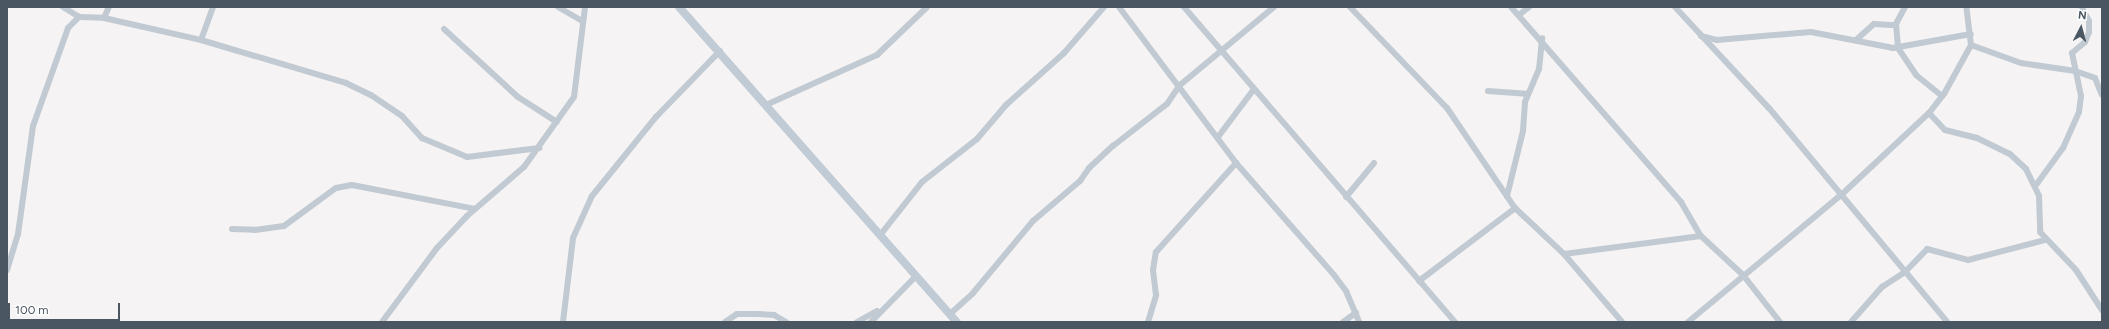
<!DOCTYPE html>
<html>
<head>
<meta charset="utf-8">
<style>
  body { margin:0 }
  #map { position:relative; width:2109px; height:329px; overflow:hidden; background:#f5f3f3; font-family:Figtree,sans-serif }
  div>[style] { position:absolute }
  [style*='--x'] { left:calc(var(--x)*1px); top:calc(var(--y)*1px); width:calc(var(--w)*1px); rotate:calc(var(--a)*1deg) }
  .street>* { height:6px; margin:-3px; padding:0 3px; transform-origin:3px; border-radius:3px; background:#c1cad2 }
  .secondary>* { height:8px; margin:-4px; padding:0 4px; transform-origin:4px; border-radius:4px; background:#c1cbd6 }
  span { translate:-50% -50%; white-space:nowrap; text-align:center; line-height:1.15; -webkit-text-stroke:3px #fff; paint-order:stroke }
  .frame { position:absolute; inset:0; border:8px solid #4a5661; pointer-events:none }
  .north { position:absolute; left:2061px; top:8px; width:40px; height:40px; -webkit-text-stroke:3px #fff; paint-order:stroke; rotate:6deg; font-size:11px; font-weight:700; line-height:16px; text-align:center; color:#4a5661 }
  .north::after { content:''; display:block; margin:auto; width:14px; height:18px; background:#4a5661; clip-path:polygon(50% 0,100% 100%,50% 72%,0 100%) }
  .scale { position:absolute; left:8px; top:303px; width:112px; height:18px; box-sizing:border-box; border:2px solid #4a5661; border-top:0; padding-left:5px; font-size:12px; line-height:14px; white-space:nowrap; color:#4a5661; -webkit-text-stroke:3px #fff; paint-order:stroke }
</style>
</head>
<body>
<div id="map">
  <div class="street">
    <i style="--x:63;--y:7;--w:19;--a:32"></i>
    <i style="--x:558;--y:7;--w:28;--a:30"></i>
    <i style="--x:1119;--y:7;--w:195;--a:53.1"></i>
    <i style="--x:1236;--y:163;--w:149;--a:48.8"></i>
    <i style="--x:1334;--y:275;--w:20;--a:53"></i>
    <i style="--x:1346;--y:291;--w:34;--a:67"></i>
    <i style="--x:1184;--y:7;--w:416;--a:49.3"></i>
    <i style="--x:1350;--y:7;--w:140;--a:46.2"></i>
    <i style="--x:1447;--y:108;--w:121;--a:55.8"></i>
    <i style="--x:1515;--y:208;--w:67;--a:43.2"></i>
    <i style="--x:1564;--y:254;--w:89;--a:49.5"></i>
    <i style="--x:1511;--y:7;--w:259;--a:48.9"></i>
    <i style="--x:1681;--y:202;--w:39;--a:60"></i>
    <i style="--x:1701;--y:236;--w:57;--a:42.9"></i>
    <i style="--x:1743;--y:275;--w:60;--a:51.8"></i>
    <i style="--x:1675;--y:7;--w:138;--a:47.1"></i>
    <i style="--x:1769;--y:108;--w:278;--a:50.2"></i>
    <i style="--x:1905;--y:7;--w:19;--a:118"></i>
    <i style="--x:1896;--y:24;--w:24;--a:85"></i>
    <i style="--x:1898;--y:48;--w:32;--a:56"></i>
    <i style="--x:1916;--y:75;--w:33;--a:39"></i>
    <i style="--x:1519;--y:15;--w:13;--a:-39"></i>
    <i style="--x:104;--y:18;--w:12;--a:-66"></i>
    <i style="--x:444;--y:29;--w:100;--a:42.6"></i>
    <i style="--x:518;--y:97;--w:46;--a:32.7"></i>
    <i style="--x:1701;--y:36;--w:16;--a:14"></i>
    <i style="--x:1717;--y:40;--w:94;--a:-4.9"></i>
    <i style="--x:1811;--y:32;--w:84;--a:11"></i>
    <i style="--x:1893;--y:48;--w:79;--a:-10.2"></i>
    <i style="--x:201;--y:40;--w:35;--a:-70"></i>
    <i style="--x:1856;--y:40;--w:24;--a:-42"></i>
    <i style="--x:1874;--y:24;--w:22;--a:3"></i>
    <i style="--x:1971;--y:45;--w:53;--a:19.8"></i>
    <i style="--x:2021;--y:63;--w:55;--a:8.4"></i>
    <i style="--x:2075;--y:71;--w:21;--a:19"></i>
    <i style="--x:2095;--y:78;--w:18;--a:68"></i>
    <i style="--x:1488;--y:91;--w:39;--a:4"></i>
    <i style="--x:768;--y:104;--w:120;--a:-24.2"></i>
    <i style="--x:877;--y:55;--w:69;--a:-43.8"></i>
    <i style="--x:1929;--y:113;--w:23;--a:47"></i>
    <i style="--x:1945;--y:130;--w:33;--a:14"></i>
    <i style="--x:1977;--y:138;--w:37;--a:26"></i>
    <i style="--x:2010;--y:154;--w:22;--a:43"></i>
    <i style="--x:2026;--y:169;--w:30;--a:64"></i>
    <i style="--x:2039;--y:196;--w:36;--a:88"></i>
    <i style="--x:2040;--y:232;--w:52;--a:46.5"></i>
    <i style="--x:2076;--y:270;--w:48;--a:57"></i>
    <i style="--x:1218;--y:137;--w:60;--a:-53.1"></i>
    <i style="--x:2036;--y:185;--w:46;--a:-53.9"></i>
    <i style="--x:2063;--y:148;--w:39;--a:-66"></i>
    <i style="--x:2079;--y:112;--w:16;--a:-83"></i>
    <i style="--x:2081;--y:96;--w:44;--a:-101.8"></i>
    <i style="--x:2072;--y:53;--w:17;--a:-40"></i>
    <i style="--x:2085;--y:42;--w:11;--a:-68"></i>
    <i style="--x:2089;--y:32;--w:11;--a:-90"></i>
    <i style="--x:2089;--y:21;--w:16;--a:-117"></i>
    <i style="--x:1507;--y:196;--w:67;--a:-76.2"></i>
    <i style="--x:1523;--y:131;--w:29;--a:-86"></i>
    <i style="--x:1525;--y:102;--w:36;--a:-67"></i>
    <i style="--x:1539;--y:69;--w:31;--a:-84"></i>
    <i style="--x:1346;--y:197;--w:44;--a:-50.5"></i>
    <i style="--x:232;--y:229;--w:23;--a:2"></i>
    <i style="--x:255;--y:230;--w:29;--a:-8"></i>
    <i style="--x:284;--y:226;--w:64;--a:-36.2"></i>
    <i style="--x:336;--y:188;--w:16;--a:-11"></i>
    <i style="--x:352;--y:185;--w:125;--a:11"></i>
    <i style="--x:881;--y:234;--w:66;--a:-51.7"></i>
    <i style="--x:922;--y:182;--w:70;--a:-38"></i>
    <i style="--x:977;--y:139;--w:45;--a:-49.5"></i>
    <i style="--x:1006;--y:105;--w:78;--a:-41.9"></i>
    <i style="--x:1064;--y:53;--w:61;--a:-49"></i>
    <i style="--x:1564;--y:254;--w:138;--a:-7.5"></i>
    <i style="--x:7;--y:270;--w:38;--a:-73"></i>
    <i style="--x:18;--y:234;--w:109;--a:-82.1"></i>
    <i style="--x:33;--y:126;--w:104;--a:-70.3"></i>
    <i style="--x:68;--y:28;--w:16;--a:-45"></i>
    <i style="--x:79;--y:17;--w:25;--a:2"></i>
    <i style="--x:104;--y:18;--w:99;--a:12.8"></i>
    <i style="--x:201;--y:40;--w:151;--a:16.5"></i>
    <i style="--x:346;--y:83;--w:28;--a:26"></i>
    <i style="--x:371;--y:95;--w:37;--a:34"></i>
    <i style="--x:402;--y:116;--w:30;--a:48"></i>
    <i style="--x:422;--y:138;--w:49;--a:22.9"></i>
    <i style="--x:467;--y:157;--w:73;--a:-7.1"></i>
    <i style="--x:1419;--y:281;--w:121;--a:-37.2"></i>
    <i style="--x:950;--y:314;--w:31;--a:-42"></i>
    <i style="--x:973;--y:293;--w:94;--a:-50.2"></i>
    <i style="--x:1033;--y:221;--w:62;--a:-40.4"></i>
    <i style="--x:1080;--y:181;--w:16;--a:-55"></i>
    <i style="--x:1089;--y:168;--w:33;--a:-43"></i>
    <i style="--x:1113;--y:146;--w:68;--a:-37.9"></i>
    <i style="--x:1167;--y:104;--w:23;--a:-56"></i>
    <i style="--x:1180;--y:85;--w:122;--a:-39.7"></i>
    <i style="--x:382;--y:322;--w:92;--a:-53.4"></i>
    <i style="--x:437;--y:248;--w:44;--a:-46.8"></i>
    <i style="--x:467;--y:216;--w:75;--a:-40.7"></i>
    <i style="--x:524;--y:167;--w:86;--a:-54.5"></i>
    <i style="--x:574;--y:97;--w:91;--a:-83"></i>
    <i style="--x:563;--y:322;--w:85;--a:-83.2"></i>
    <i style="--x:573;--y:238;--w:46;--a:-65.7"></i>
    <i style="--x:592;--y:196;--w:102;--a:-51"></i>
    <i style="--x:656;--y:117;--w:92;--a:-45.9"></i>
    <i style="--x:725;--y:322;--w:14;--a:-34"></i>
    <i style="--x:737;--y:314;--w:20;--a:0"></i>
    <i style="--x:757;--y:314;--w:17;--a:3"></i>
    <i style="--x:774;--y:315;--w:14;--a:30"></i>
    <i style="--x:857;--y:322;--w:23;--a:-29"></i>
    <i style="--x:871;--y:322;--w:64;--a:-45.6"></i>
    <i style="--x:1148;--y:322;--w:28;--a:-73"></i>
    <i style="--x:1156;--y:295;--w:25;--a:-97"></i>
    <i style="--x:1153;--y:270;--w:18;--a:-81"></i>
    <i style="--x:1156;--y:252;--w:120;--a:-48"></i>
    <i style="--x:1343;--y:322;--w:16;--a:-35"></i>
    <i style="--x:1688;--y:322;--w:197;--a:-39.7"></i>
    <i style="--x:1840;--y:196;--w:122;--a:-43"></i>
    <i style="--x:1929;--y:113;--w:24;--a:-52"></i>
    <i style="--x:1944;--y:94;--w:56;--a:-61.1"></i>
    <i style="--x:1971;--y:45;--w:38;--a:-97"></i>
    <i style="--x:1851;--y:322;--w:47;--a:-48.5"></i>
    <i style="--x:1882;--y:287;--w:27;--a:-33"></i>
    <i style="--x:1905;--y:272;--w:32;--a:-46"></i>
    <i style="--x:1927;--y:249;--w:42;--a:15"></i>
    <i style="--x:1968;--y:260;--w:80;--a:-14.6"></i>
  </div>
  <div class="secondary">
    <i style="--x:679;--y:7;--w:420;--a:48.6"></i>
  </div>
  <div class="frame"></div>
  <div class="north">N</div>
  <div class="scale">100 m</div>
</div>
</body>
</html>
